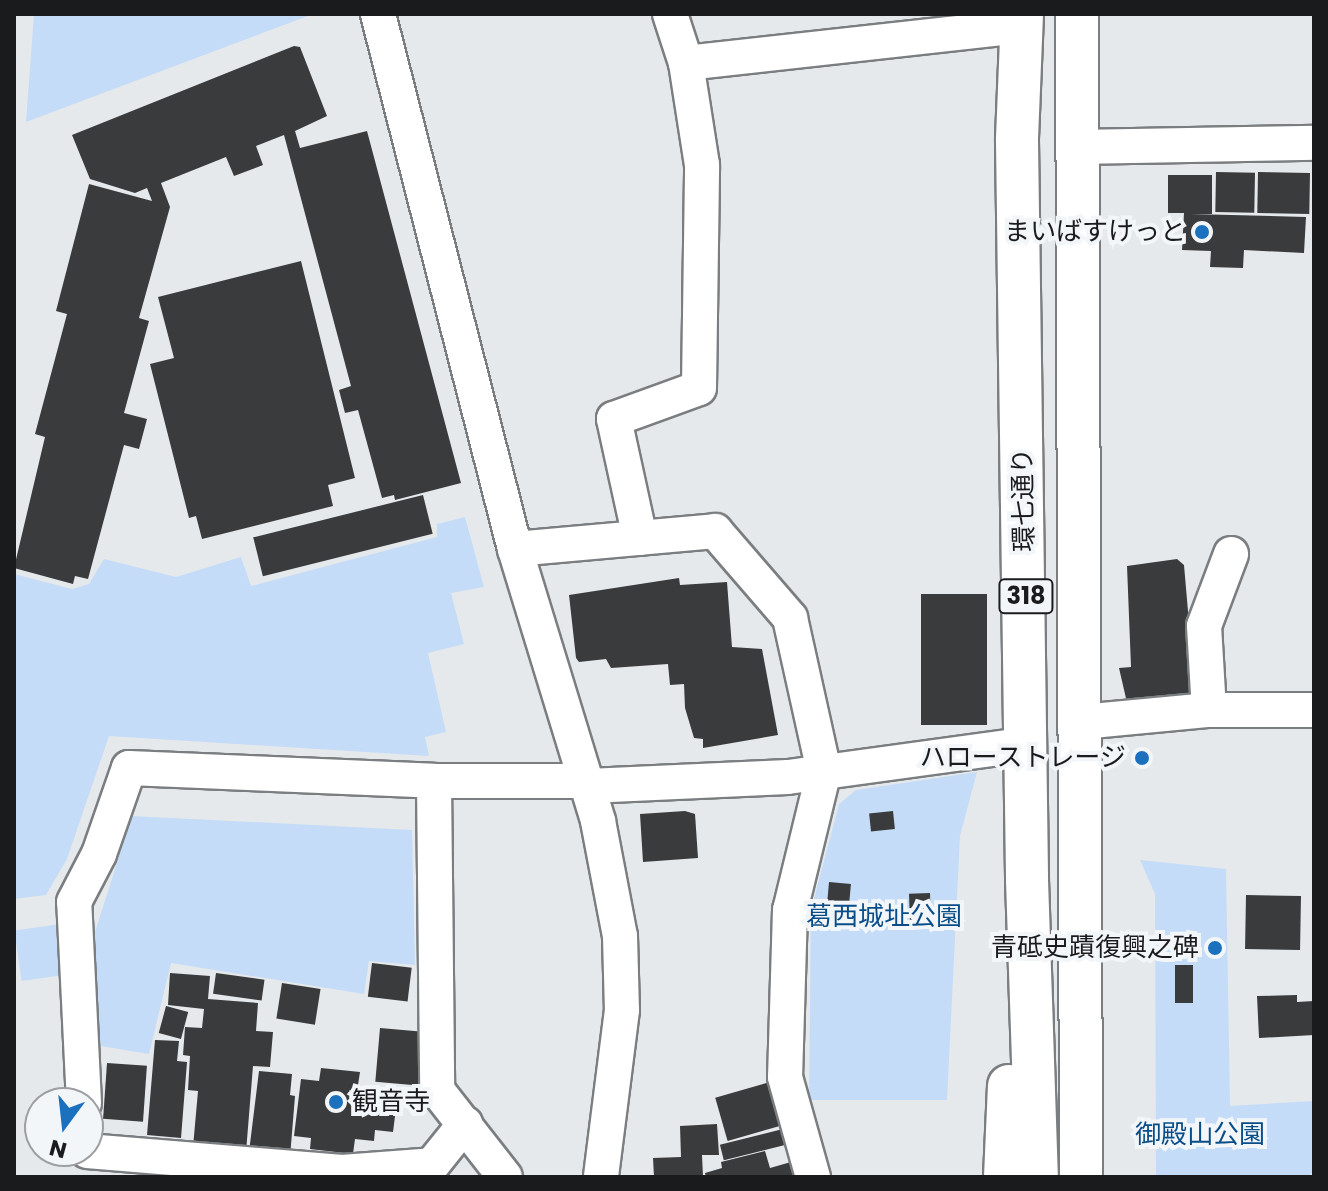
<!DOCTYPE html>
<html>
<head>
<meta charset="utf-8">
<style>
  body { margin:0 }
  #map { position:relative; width:1328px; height:1191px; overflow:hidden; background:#e6e9eb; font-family:Poppins,"Noto Sans JP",sans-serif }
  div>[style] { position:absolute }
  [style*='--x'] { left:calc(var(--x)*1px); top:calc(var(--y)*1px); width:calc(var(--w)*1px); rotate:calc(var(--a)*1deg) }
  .green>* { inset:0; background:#c4dcf7; transform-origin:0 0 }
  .building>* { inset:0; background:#393b3d; transform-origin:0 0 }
  .roads { filter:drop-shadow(2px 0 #7b7e80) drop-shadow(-2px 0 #7b7e80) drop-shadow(0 2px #7b7e80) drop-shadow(0 -2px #7b7e80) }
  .minor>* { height:34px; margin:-17px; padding:0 17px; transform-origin:17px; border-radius:17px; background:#fff }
  .major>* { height:42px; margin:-21px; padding:0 21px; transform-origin:21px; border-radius:21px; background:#fff }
  .dots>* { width:22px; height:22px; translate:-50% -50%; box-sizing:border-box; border:4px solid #f3f6f9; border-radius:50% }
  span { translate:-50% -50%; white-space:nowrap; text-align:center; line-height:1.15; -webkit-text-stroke:8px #f3f6f9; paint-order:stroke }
  .shield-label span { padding:2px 6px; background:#f3f6f9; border:2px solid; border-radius:6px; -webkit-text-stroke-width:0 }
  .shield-label { font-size:24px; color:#1a1b1c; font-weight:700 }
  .poi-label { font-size:26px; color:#1a1b1c }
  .right { translate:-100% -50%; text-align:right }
  .left { translate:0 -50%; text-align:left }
  .street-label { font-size:26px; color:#1a1b1c }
  .park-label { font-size:26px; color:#094d88 }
  .frame { position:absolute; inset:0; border:16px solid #1a1b1c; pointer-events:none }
  .north { position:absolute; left:24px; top:1087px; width:80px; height:80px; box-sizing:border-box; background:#f3f6f9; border:2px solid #9c9ea1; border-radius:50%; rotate:195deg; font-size:22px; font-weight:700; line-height:32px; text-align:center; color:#1a1b1c }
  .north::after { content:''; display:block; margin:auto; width:28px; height:36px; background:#1c71bf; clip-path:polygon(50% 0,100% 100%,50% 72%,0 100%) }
</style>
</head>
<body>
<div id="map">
  <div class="green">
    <i style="clip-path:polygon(34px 14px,313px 14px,26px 122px)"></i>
    <i style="clip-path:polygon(465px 517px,484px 587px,451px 593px,464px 644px,428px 653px,446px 732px,425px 737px,429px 756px,109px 736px,67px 859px,46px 895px,14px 899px,14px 574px,72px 589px,89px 584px,104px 559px,176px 577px,241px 557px,251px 586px,437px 537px,437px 524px)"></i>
    <i style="clip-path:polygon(977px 772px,960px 836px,947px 1100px,809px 1100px,811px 910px,839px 804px,856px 790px)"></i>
    <i style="clip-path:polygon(132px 816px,412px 830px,415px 965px,369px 961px,364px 994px,171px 963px,149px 1054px,95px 1045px,94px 935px)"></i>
    <i style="clip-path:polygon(1140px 860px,1226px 869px,1230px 1106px,1314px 1101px,1314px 1171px,1308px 1177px,1156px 1177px,1155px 894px)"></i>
    <i style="left:61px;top:924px;width:51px;height:47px;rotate:82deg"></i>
  </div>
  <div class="building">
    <i style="clip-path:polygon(294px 46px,300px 47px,327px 116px,295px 131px,300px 148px,367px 131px,461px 483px,395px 500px,394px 495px,382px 498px,358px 410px,345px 413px,339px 390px,351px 386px,284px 135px,256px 146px,263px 165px,234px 176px,226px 157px,161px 183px,170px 207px,139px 318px,149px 321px,124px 413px,147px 419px,139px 449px,124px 445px,88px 579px,75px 576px,73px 584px,14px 568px,45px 437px,35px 434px,67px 314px,56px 311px,89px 184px,152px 201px,147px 188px,135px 193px,90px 179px,72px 135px)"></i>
    <i style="left:1216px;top:172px;width:39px;height:40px;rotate:1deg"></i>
    <i style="left:1258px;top:172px;width:52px;height:41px;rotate:1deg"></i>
    <i style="clip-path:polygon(1168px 175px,1212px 175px,1212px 214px,1190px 214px,1306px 217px,1304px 253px,1244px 250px,1243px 268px,1210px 267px,1211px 251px,1182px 250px,1184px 213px,1168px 213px)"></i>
    <i style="clip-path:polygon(301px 261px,355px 478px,328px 485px,333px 506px,202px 539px,196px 516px,189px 518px,150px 364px,174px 358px,158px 297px)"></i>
    <i style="left:423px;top:495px;width:40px;height:175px;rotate:76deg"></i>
    <i style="clip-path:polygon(1177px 559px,1184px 565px,1195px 692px,1189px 702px,1128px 707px,1119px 668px,1131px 667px,1127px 566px)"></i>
    <i style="clip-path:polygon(679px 578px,680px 585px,727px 582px,732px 647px,762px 649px,778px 735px,703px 748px,703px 739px,694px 738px,685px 708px,684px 684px,670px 685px,668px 664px,611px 668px,606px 659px,579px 662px,576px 658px,569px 595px)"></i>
    <i style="left:987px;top:594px;width:131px;height:66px;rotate:90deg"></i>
    <i style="clip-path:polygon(685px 811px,695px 814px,698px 858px,643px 862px,640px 814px)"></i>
    <i style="left:893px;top:811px;width:18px;height:24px;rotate:84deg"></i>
    <i style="left:829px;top:882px;width:22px;height:22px;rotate:5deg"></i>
    <i style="left:930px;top:893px;width:34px;height:21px;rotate:88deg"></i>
    <i style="left:1246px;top:895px;width:55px;height:54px;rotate:1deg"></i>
    <i style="left:372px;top:963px;width:40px;height:34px;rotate:7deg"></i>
    <i style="left:1175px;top:965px;width:18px;height:38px"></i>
    <i style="clip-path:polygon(170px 973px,210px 976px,208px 999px,258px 1003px,256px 1031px,273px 1032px,270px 1067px,253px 1066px,246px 1152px,193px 1147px,198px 1091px,188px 1090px,190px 1056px,183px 1055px,185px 1027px,202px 1028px,204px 1009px,168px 1005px)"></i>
    <i style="left:216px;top:973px;width:49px;height:21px;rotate:8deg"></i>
    <i style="left:282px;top:983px;width:39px;height:36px;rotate:9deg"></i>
    <i style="clip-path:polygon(1297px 995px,1297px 1002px,1314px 1001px,1314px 1035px,1259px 1038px,1257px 996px)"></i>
    <i style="left:166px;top:1006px;width:23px;height:28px;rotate:15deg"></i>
    <i style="left:380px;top:1028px;width:43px;height:54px;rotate:5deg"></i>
    <i style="clip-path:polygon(155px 1040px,179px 1041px,177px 1061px,187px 1062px,181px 1138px,147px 1135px)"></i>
    <i style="left:107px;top:1063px;width:40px;height:56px;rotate:4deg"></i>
    <i style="clip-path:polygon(321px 1068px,360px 1072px,358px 1085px,398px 1093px,393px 1132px,375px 1130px,374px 1141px,355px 1139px,353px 1154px,310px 1149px,311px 1138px,294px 1136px,301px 1079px,319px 1081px)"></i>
    <i style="clip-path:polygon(259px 1071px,292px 1074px,290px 1095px,295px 1096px,290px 1157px,249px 1152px)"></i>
    <i style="left:770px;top:1082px;width:45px;height:57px;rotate:74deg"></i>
    <i style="clip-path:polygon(717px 1124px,719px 1155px,702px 1155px,703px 1177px,654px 1177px,653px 1158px,681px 1157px,680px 1126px)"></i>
    <i style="left:783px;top:1129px;width:16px;height:65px;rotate:76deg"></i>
    <i style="clip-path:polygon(765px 1151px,770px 1168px,791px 1162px,796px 1177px,706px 1177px,705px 1173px,722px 1168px,721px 1162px)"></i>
  </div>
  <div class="roads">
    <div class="minor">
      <i style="--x:378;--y:14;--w:552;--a:75.64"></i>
      <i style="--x:515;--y:549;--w:201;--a:-5.1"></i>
      <i style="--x:715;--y:531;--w:115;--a:49.2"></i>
      <i style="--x:790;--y:618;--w:157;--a:77.5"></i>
      <i style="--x:824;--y:771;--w:143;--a:103.7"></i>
      <i style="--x:790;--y:910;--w:167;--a:91.7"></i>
      <i style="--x:785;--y:1077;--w:104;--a:74.4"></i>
      <i style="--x:670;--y:14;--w:52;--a:71.9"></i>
      <i style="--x:686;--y:63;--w:338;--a:-6.3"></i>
      <i style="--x:1078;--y:147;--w:236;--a:-1"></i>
      <i style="--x:640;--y:538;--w:122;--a:-102.3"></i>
      <i style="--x:614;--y:419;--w:90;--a:-20"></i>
      <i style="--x:699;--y:388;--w:223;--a:-89.2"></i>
      <i style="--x:702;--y:165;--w:103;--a:-98.9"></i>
      <i style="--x:515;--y:549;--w:284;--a:73"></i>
      <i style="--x:598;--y:821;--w:117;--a:79.2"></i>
      <i style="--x:620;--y:936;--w:74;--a:88.5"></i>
      <i style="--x:622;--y:1010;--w:168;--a:97.2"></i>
      <i style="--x:1209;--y:710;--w:84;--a:-93.4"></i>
      <i style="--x:1204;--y:626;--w:77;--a:-69.4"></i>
      <i style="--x:1081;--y:722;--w:129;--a:-5.4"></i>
      <i style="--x:1209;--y:710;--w:105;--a:0"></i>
      <i style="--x:434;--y:781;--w:309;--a:89.4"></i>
      <i style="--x:437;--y:1090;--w:110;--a:52"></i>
      <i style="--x:588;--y:786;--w:200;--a:-2.6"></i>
      <i style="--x:788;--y:777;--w:243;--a:-7.8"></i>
      <i style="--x:84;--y:1103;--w:201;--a:-92.8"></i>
      <i style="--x:74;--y:902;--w:54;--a:-62.5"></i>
      <i style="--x:99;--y:854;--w:91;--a:-70.8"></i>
      <i style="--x:129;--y:768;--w:305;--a:2.4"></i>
      <i style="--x:434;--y:781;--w:153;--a:0"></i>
      <i style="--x:87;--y:1151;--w:256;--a:4.7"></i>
      <i style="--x:342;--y:1172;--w:90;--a:-4.4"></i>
      <i style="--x:432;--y:1165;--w:53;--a:-51.2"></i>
    </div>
    <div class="major">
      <i style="--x:1022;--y:14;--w:127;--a:92.3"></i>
      <i style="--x:1017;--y:141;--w:739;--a:89.22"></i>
      <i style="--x:1027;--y:880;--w:297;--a:88.1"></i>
      <i style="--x:1077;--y:14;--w:1163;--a:89.8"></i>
      <i style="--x:1005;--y:1177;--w:91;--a:-87.5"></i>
    </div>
  </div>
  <div class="dots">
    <i style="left:1202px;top:232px;background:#1c71bf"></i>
    <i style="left:1142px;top:758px;background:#1c71bf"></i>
    <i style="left:1215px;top:948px;background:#1c71bf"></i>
    <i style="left:336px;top:1102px;background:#1c71bf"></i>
  </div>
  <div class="shield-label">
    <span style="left:1026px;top:596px">318</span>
  </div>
  <div class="poi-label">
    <span class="right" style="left:1186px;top:232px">まいばすけっと</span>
    <span class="right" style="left:1126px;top:758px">ハローストレージ</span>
    <span class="right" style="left:1199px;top:948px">青砥史蹟復興之碑</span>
    <span class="left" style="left:352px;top:1102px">観音寺</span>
  </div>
  <div class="street-label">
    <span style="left:1024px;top:500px;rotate:-91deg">環七通り</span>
  </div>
  <div class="park-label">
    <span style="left:884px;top:917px">葛西城址公園</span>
    <span style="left:1200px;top:1135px">御殿山公園</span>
  </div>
  <div class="frame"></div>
  <div class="north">N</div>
</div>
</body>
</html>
